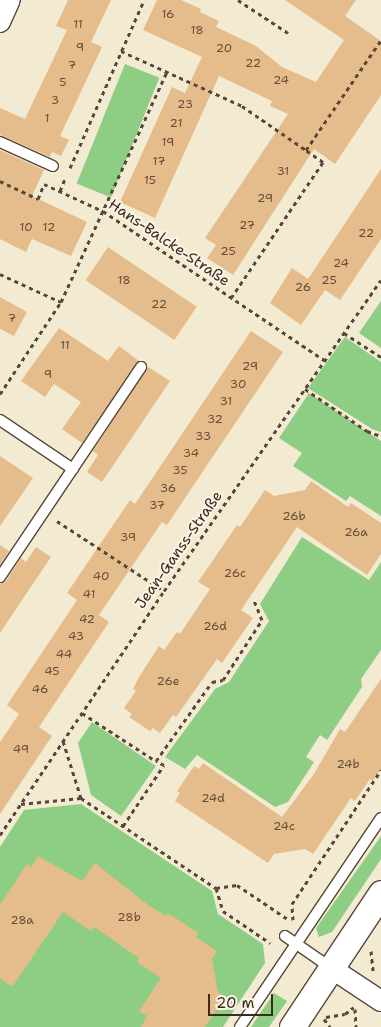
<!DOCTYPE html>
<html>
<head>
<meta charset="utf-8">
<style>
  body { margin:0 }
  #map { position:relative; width:381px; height:1027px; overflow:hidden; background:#f3ebd1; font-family:"Shantell Sans",sans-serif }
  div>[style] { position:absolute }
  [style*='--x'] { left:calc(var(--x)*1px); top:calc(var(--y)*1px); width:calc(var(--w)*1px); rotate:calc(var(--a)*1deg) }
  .green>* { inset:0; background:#8dcd84; transform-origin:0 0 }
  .building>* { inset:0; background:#e5bc8b; transform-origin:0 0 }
  .path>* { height:3px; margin-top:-1.5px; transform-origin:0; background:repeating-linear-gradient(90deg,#574739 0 4px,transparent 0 8px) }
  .roads { filter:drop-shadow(1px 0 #574739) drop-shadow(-1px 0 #574739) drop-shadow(0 1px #574739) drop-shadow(0 -1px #574739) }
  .service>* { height:10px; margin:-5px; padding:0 5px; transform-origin:5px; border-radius:5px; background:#fff }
  .minor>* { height:20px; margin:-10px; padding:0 10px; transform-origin:10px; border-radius:10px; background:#fff }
  .tertiary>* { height:25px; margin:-12.5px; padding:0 12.5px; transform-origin:12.5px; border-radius:12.5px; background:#fff }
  span { translate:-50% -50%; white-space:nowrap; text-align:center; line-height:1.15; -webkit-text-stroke:4px #fcf5e5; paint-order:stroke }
  .number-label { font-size:12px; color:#664e39 }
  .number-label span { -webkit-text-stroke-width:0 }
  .street-label { font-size:15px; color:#3b2a1e }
  .scale { position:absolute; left:208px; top:994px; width:65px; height:22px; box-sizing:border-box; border:2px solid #3b2a1e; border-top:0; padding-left:6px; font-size:15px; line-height:18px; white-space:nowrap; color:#3b2a1e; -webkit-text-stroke:4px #fcf5e5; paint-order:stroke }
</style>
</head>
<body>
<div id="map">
  <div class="green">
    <i style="left:125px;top:64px;width:37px;height:129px;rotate:22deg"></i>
    <i style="clip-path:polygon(381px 301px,381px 348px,359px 333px)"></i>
    <i style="clip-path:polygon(345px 337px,381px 362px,381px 432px,372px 429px,308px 388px)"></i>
    <i style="clip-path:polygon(309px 393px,381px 441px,381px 516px,350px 496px,346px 501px,293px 466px,302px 453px,279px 438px)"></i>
    <i style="clip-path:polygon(302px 537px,369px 580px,381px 562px,381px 650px,361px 679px,362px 687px,327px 740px,320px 735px,306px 757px,314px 762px,288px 802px,275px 807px,197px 755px,185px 769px,165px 757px,215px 689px,229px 682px,269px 621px,260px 604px)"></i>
    <i style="clip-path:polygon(92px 722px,156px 766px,121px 816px,91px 795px,78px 743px)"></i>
    <i style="clip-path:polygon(81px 804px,212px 891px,218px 914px,263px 944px,265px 963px,223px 1027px,0 1027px,0 847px,24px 810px)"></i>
    <i style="clip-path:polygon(381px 836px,381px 859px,332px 932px,319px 937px,316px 928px)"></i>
    <i style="clip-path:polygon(274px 993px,287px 1001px,269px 1027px,251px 1027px)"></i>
  </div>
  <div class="building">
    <i style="clip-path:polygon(68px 0,111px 0,91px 42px,102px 47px,60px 136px,69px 140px,61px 156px,52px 152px,50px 157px,0 135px,0 108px,25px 119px,67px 30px,56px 26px)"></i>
    <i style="clip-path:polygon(157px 0,181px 0,201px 9px,200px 12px,219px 21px,216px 27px,256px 46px,282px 67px,316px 82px,344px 40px,285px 0,356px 0,345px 16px,381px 41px,381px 95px,335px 164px,314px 149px,233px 275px,207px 258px,216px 245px,205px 238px,288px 114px,270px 106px,272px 101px,219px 76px,155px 218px,120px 202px,172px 87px,185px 93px,202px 57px,143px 30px)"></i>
    <i style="clip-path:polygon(0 150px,44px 170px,32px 196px,87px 222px,71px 256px,32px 239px,26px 252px,0 239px)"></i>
    <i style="clip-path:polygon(381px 169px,381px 239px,340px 300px,325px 290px,301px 325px,270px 303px,292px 268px,308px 279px)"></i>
    <i style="left:108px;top:247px;width:107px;height:40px;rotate:34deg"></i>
    <i style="clip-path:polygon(0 297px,27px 312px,14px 336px,0 329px)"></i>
    <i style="clip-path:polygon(59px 328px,108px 361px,119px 346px,139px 361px,82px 443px,62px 429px,81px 402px,54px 384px,45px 397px,21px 381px)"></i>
    <i style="clip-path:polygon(251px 331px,283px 352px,167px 525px,162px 522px,99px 615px,109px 622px,39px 727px,52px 736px,0 814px,0 742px,19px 714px,7px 705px,77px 600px,67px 593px,130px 500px,135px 504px)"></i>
    <i style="clip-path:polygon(148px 367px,170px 381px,102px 482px,87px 472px,98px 455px,93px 451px)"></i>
    <i style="clip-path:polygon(0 456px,33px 478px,0 526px)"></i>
    <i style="clip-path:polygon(311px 481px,348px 507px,351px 503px,381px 523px,381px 554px,367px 575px,297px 527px,241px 610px,253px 618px,222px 663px,217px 659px,176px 717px,173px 715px,160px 733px,153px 728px,150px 731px,129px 717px,132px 714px,124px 708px,136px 691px,133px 689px,139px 677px,159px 646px,164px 650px,177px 632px,180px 634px,210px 589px,198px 582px,237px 525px,240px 527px,265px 490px,274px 496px,305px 490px)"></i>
    <i style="clip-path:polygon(0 545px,9px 551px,0 565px)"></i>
    <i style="clip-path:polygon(36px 547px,51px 557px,0 633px,0 584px,6px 581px,21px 558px,26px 562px)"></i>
    <i style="clip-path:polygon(381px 679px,381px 769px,373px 781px,370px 779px,355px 801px,351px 798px,313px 854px,305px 849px,274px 854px,268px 863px,175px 801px,180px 793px,177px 791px,194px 766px,199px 769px,203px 763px,282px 817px,314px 774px,340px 729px,345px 732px)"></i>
    <i style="clip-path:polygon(38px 856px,82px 881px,95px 863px,148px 905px,166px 916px,168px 913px,198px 933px,196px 937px,217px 951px,212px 959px,218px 992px,225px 997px,205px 1027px,141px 1027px,147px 1016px,139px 1011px,161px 978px,137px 962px,139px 958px,94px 927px,91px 931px,63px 912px,15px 983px,11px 986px,0 978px,0 905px,27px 864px,31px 867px)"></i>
  </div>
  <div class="path">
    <i style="--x:238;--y:0;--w:60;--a:33.4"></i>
    <i style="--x:121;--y:51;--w:133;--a:24.4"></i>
    <i style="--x:242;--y:106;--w:78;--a:34.5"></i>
    <i style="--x:70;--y:168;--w:184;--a:-66.2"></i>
    <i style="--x:0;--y:181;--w:42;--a:25.3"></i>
    <i style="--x:38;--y:199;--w:16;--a:-68"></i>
    <i style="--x:44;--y:184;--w:65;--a:24.6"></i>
    <i style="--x:103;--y:211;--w:268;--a:34"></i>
    <i style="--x:60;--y:191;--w:16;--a:-68"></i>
    <i style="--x:0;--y:274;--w:67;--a:24.7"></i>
    <i style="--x:231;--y:298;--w:164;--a:-55.9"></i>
    <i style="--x:323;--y:162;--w:21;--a:-145"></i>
    <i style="--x:306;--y:150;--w:133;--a:-55.7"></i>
    <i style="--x:344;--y:333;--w:44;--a:33"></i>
    <i style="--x:305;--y:389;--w:75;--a:34.1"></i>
    <i style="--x:367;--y:431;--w:15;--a:20"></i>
    <i style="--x:0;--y:394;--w:110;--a:-56.5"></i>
    <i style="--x:61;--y:302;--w:253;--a:-65.3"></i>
    <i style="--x:57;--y:521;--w:128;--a:33.2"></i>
    <i style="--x:82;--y:713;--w:88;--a:33"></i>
    <i style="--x:63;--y:741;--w:60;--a:72.5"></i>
    <i style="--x:21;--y:804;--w:60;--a:-5.7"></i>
    <i style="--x:81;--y:798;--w:162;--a:33.7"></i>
    <i style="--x:216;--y:888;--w:24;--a:73"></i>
    <i style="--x:223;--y:911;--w:57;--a:34.2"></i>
    <i style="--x:123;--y:826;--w:73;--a:-56.1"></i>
    <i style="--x:164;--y:765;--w:9;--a:-153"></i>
    <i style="--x:156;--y:761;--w:97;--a:-54.7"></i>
    <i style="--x:212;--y:682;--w:11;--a:-10"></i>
    <i style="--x:223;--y:680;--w:72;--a:-57"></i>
    <i style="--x:262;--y:620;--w:24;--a:-112"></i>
    <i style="--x:0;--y:835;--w:294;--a:-56.1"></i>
    <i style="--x:164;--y:591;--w:379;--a:-55.1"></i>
    <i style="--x:216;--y:888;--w:21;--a:-8"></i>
    <i style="--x:237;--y:885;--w:63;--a:33.9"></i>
    <i style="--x:293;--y:920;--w:16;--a:-94"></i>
    <i style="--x:292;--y:904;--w:161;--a:-56.4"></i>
    <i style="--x:371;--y:951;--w:20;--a:84"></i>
    <i style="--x:355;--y:1009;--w:18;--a:87"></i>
    <i style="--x:326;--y:1017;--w:19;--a:-9"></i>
    <i style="--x:345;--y:1014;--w:11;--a:-38"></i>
    <i style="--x:324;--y:1019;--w:10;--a:53"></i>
  </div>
  <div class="roads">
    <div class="service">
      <i style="--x:0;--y:142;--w:58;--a:24.4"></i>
      <i style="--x:0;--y:420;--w:88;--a:33.9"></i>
      <i style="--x:0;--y:577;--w:253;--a:-56.1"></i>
      <i style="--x:285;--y:936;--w:56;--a:34.8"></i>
      <i style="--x:240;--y:1027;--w:252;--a:-56"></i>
    </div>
    <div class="minor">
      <i style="--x:0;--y:22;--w:24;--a:-66"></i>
      <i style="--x:331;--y:968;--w:60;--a:33.4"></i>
    </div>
    <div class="tertiary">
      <i style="--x:292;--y:1027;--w:161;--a:-56.4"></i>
    </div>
  </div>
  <div class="number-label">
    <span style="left:168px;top:15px">16</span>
    <span style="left:78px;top:25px">11</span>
    <span style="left:197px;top:31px">18</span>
    <span style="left:80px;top:48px">9</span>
    <span style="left:224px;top:49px">20</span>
    <span style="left:253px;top:64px">22</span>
    <span style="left:72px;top:66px">7</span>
    <span style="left:281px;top:81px">24</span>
    <span style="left:63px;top:83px">5</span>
    <span style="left:55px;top:101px">3</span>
    <span style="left:185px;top:105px">23</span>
    <span style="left:47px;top:119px">1</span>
    <span style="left:176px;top:124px">21</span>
    <span style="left:168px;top:143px">19</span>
    <span style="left:159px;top:162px">17</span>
    <span style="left:283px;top:172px">31</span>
    <span style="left:150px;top:181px">15</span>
    <span style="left:265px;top:199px">29</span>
    <span style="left:247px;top:226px">27</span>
    <span style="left:26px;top:228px">10</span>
    <span style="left:49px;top:228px">12</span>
    <span style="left:366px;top:234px">22</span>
    <span style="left:228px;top:252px">25</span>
    <span style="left:341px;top:264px">24</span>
    <span style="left:124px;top:281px">18</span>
    <span style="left:329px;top:281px">25</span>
    <span style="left:303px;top:288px">26</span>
    <span style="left:159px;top:305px">22</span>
    <span style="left:12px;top:319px">7</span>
    <span style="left:65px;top:346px">11</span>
    <span style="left:250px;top:367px">29</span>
    <span style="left:48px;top:375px">9</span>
    <span style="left:238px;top:385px">30</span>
    <span style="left:226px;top:402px">31</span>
    <span style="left:215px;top:420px">32</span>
    <span style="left:203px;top:437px">33</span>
    <span style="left:191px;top:454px">34</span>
    <span style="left:180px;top:471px">35</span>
    <span style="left:168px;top:489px">36</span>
    <span style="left:157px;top:506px">37</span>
    <span style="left:294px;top:517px">26b</span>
    <span style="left:356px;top:533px">26a</span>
    <span style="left:128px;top:538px">39</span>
    <span style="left:235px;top:574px">26c</span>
    <span style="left:101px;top:577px">40</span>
    <span style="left:89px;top:595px">41</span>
    <span style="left:87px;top:620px">42</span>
    <span style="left:215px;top:627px">26d</span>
    <span style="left:76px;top:637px">43</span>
    <span style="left:64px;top:655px">44</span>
    <span style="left:52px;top:672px">45</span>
    <span style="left:168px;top:682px">26e</span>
    <span style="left:40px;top:690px">46</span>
    <span style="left:21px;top:750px">49</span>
    <span style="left:348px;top:765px">24b</span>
    <span style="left:213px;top:799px">24d</span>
    <span style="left:284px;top:827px">24c</span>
    <span style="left:129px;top:918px">28b</span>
    <span style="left:22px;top:921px">28a</span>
  </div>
  <div class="street-label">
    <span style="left:169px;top:243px;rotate:34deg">Hans-Balcke-Straße</span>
    <span style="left:179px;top:550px;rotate:-55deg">Jean-Ganss-Straße</span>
  </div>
  <div class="scale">20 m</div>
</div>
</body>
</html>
